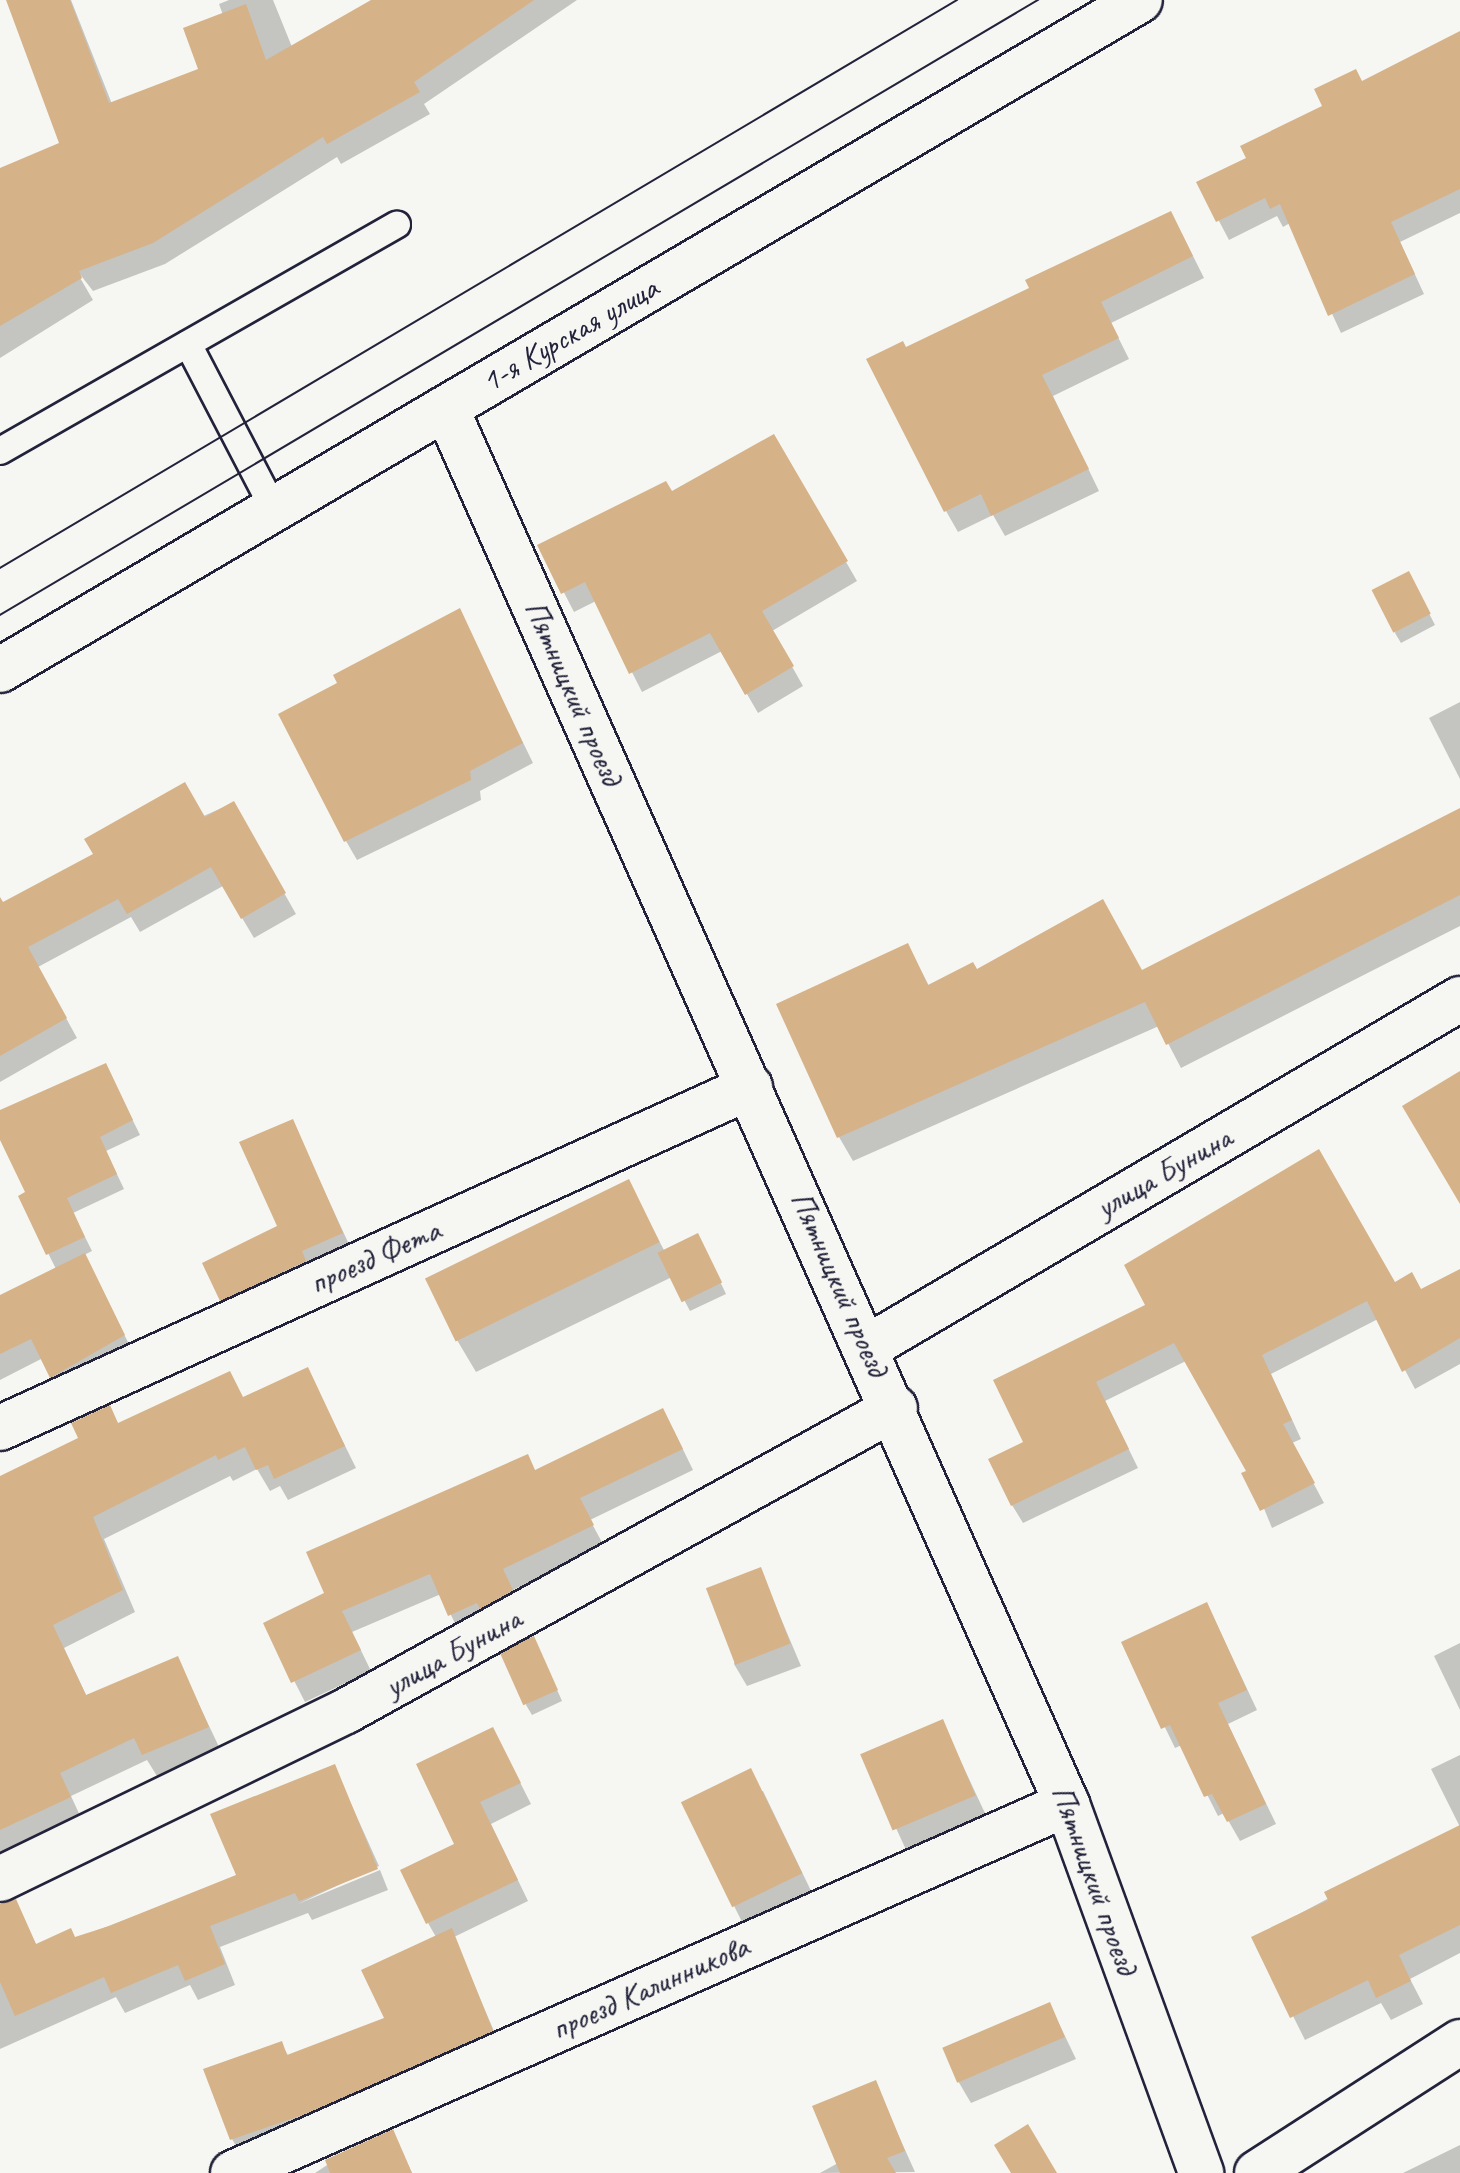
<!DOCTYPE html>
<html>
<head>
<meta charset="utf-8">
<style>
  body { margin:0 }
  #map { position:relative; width:1460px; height:2173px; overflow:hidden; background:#f6f6f2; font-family:Caveat,sans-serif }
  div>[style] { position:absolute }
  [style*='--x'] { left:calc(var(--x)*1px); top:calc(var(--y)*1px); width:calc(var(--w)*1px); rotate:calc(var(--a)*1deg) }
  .shadow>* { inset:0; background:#0003; transform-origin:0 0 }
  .building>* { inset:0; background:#d6b288; transform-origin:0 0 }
  .roads { filter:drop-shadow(2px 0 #22223b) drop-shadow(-2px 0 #22223b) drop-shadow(0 2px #22223b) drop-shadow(0 -2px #22223b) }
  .service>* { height:26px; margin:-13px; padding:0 13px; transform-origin:13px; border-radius:13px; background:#f6f6f2 }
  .minor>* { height:44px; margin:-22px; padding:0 22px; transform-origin:22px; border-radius:22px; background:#f6f6f2 }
  .tertiary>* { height:44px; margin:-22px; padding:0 22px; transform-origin:22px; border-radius:22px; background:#f6f6f2 }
  .tram>* { height:2px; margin:-1px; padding:0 1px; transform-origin:1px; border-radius:1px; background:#22223b }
  span { translate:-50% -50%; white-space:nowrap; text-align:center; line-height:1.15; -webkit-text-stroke:6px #f6f6f2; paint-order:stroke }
  .street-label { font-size:32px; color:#22223b }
</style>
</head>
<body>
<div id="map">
  <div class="shadow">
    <i style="clip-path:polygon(32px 0,71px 0,112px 104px,200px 70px,223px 15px,219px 4px,229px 0,273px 0,292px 47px,394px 0,577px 0,424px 104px,430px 114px,341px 164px,337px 157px,165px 264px,93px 291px,72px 264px,93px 300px,0 358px,0 170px,62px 144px)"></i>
    <i style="clip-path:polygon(1460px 33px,1460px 213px,1400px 242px,1424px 294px,1341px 333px,1290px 223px,1283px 227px,1277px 216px,1229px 240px,1199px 183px,1249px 159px,1362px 83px)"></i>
    <i style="clip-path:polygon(1182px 234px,1204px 278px,1111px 323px,1129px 359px,1053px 396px,1099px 491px,1005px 536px,993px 515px,958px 532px,946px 511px,905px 349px)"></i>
    <i style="clip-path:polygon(774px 437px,857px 581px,772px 631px,803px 686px,758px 713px,722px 651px,642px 692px,596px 601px,574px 612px,540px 546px,672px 494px)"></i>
    <i style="clip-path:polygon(1414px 584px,1435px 625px,1401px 643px,1395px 633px)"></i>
    <i style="clip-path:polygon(459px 611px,533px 763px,480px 791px,481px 800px,357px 860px,346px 841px,340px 684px)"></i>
    <i style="clip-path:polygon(1460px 702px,1460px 779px,1429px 718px)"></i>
    <i style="clip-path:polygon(233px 803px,296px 914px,254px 938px,223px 886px,140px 932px,131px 917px,38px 967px,77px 1038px,0 1082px,0 906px)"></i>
    <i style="clip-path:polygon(1460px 810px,1460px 926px,1181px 1068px,1159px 1026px,853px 1161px,839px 1137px,908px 945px,929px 986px,976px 971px,1142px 973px)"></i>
    <i style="clip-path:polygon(113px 1080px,140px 1135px,106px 1151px,124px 1189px,73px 1213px,92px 1251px,84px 1255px,135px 1356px,63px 1397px,41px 1359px,0 1380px,0 1303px,57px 1271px,20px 1197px,28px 1193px,0 1136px,0 1112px)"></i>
    <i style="clip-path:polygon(292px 1121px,353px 1253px,233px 1319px,221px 1300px,279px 1227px)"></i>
    <i style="clip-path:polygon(628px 1182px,665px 1252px,703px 1246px,726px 1294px,690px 1311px,672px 1277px,476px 1372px,457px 1340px)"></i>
    <i style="clip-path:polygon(1460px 1271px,1460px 1364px,1415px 1389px,1378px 1319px,1271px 1374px,1301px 1439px,1292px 1443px,1324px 1503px,1272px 1528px,1249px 1472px,1186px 1361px,1105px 1401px,1138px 1468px,1023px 1523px,1012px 1505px,1025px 1443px,995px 1381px,1395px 1284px,1421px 1292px)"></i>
    <i style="clip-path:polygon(307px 1369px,356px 1468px,288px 1500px,280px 1486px,270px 1491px,257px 1469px,233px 1481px,230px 1476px,104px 1539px,135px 1612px,64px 1648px,87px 1697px,177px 1658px,220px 1749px,157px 1776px,147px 1760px,71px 1796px,82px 1820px,0 1858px,0 1527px,119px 1425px,244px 1399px)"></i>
    <i style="clip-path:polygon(674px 1431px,693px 1470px,590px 1520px,604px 1546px,513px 1590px,523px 1611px,461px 1636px,441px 1594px,352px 1632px,371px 1671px,305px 1702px,265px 1624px,326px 1594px,536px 1471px)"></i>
    <i style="clip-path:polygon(760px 1569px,801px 1666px,747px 1686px,734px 1664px)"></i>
    <i style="clip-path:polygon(1217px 1625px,1257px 1710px,1228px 1724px,1276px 1824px,1240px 1841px,1224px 1813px,1218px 1816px,1182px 1745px,1175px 1748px,1124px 1643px)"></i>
    <i style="clip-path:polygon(1460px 1643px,1460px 1710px,1434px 1656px)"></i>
    <i style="clip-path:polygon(539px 1649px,562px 1701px,532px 1715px,526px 1705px)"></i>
    <i style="left:942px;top:1721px;width:106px;height:87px;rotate:65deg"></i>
    <i style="clip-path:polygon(493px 1729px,531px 1804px,491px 1824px,528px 1901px,454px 1937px,502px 2050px,243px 2158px,232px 2139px,281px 2043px,289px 2057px,387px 2019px,436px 1937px,428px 1923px)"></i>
    <i style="clip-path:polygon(1460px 1755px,1460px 1827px,1431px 1769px)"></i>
    <i style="clip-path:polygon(334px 1766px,379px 1866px,298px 1904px,380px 1870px,388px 1890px,312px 1920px,308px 1913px,220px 1947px,235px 1985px,198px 2000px,190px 1985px,125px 2013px,116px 1997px,0 2049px,0 1927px,22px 1918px,37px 1946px,75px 1939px,239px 1876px)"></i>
    <i style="clip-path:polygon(763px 1791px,813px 1895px,745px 1928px,683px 1803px)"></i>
    <i style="clip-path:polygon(1460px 1828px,1460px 1953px,1410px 1979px,1423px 2004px,1391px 2020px,1381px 2003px,1305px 2040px,1254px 1938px)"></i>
    <i style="clip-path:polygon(1050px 2005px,1076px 2059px,971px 2103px,958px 2081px)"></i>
    <i style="clip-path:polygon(875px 2083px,915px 2172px,820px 2173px,838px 2163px)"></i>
    <i style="clip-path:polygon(393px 2132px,412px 2173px,315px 2173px,347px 2152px)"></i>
    <i style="clip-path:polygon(1460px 2145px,1460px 2173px,1403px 2173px)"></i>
  </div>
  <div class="building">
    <i style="clip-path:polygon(6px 0,70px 0,109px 103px,198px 69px,183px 28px,246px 4px,266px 60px,371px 0,534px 0,414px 82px,420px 92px,327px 144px,323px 137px,153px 243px,79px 271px,82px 278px,0 326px,0 168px,59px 143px)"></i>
    <i style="clip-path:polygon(1460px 31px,1460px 189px,1391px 222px,1415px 274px,1328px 316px,1280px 204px,1270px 209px,1265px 198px,1216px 222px,1196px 182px,1246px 158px,1240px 146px,1322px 106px,1314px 89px,1356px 69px,1362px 81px)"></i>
    <i style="clip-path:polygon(1171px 211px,1193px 256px,1101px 302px,1119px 338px,1042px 375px,1089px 469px,991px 516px,981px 494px,944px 512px,866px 359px,903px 341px,906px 347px,1029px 288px,1025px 280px)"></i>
    <i style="clip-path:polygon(774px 434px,848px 561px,762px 611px,794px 666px,745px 695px,710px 633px,629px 674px,585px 582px,561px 594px,537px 545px,666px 481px,672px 491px)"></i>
    <i style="left:1409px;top:571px;width:48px;height:42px;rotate:63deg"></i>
    <i style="clip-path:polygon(460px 608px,523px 743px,470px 771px,471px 780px,344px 842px,278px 714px,337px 683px,333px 675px)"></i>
    <i style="clip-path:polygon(185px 782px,205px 817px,234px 801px,286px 893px,241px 919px,211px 867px,127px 914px,118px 899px,28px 947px,67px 1018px,0 1056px,0 897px,3px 902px,93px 854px,84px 839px)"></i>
    <i style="clip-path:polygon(1460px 808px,1460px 895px,1166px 1045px,1145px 1002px,837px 1138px,776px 1004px,908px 943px,928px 985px,973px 962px,977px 969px,1103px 899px,1142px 970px)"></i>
    <i style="clip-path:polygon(106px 1063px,133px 1120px,100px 1137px,117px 1174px,67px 1198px,85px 1237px,46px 1255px,18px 1196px,25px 1192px,0 1140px,0 1110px)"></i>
    <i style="clip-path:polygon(1460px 1071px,1460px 1204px,1402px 1106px)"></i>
    <i style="clip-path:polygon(293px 1119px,343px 1233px,302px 1251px,306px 1261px,220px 1301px,202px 1263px,277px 1226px,239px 1142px)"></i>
    <i style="clip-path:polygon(1319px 1149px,1395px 1282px,1412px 1272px,1421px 1289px,1460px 1269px,1460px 1338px,1402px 1372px,1367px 1301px,1262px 1355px,1292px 1420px,1283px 1424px,1315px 1483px,1260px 1511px,1241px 1473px,1246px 1471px,1174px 1343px,1096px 1382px,1129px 1449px,1011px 1506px,988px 1459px,1023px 1442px,993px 1380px,1145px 1305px,1124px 1265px)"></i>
    <i style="left:629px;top:1179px;width:70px;height:227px;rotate:64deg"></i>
    <i style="left:698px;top:1233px;width:55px;height:45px;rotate:64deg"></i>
    <i style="clip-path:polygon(85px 1253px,125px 1335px,50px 1378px,31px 1339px,0 1354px,0 1295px)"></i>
    <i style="clip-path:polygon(308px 1367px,345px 1446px,274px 1479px,268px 1465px,256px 1470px,245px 1447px,218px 1460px,216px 1455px,93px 1517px,123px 1590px,53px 1625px,86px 1695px,178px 1656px,209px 1727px,142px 1755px,134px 1738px,60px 1773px,71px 1797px,0 1830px,0 1476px,78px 1438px,71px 1423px,110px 1405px,118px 1423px,230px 1371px,243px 1397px)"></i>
    <i style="clip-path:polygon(663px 1408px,683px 1449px,580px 1498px,594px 1525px,503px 1569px,513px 1590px,480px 1609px,477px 1603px,448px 1616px,430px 1574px,342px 1611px,361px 1650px,291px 1683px,263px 1623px,324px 1593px,306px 1552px,528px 1454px,535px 1470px)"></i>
    <i style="left:761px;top:1567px;width:82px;height:59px;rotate:69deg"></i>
    <i style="clip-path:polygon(1207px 1602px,1247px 1690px,1218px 1703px,1266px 1804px,1227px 1822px,1212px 1794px,1204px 1797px,1170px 1725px,1161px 1729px,1121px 1642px)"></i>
    <i style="left:534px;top:1636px;width:59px;height:38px;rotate:66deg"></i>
    <i style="left:943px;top:1719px;width:83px;height:90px;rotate:67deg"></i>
    <i style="clip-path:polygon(493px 1727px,521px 1783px,480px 1802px,518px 1880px,426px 1924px,400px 1870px,454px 1844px,416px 1764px)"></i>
    <i style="clip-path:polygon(335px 1764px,378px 1869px,299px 1901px,295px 1893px,210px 1926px,225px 1964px,185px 1981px,178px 1965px,111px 1993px,104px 1977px,15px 2016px,0 1982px,0 1904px,16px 1899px,36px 1944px,71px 1928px,75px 1937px,109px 1926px,236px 1875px,210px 1814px)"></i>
    <i style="left:751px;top:1768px;width:117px;height:78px;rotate:64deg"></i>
    <i style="clip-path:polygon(1460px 1825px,1460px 1925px,1399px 1955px,1411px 1981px,1376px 1998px,1368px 1980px,1290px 2018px,1251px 1937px,1328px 1900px,1324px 1892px)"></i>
    <i style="clip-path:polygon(452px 1928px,493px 2031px,305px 2114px,230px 2140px,203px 2069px,282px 2041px,287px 2055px,384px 2018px,361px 1970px)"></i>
    <i style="left:1050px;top:2002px;width:38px;height:117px;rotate:67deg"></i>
    <i style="clip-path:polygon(876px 2080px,905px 2151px,887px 2158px,896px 2173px,840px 2173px,812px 2106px)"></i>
    <i style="clip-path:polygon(1028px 2124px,1057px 2173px,1011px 2173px,994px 2145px)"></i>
    <i style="clip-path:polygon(393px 2129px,412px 2173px,330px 2173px,325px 2160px)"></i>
  </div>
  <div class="roads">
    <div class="service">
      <i style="--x:188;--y:344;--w:186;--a:62.5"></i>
      <i style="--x:0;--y:451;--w:457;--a:-29.7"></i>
    </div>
    <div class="minor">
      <i style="--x:446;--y:408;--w:1528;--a:66.02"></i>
      <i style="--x:1067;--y:1804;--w:393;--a:70"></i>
      <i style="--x:868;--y:1347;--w:687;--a:-30.45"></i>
      <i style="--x:0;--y:1428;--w:824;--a:-24.45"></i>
      <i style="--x:0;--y:1879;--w:385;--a:-25.9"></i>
      <i style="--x:346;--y:1711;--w:627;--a:-28.89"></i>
      <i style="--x:233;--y:2173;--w:912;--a:-23.87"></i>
      <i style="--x:1257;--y:2173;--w:242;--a:-32.8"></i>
    </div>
    <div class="tertiary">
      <i style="--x:0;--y:670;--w:1322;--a:-30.44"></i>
    </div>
  </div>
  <div class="tram">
    <i style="--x:0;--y:568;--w:1113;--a:-30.69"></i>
    <i style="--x:0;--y:615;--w:1207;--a:-30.65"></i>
  </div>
  <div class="street-label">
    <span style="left:570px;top:335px;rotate:-30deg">1-я Курская улица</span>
    <span style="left:573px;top:693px;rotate:66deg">Пятницкий проезд</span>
    <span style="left:1164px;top:1173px;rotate:-30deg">улица Бунина</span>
    <span style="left:375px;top:1257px;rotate:-24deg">проезд Фета</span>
    <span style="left:839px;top:1284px;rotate:66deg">Пятницкий проезд</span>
    <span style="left:453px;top:1653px;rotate:-29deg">улица Бунина</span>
    <span style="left:1094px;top:1880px;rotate:70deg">Пятницкий проезд</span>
    <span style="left:650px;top:1988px;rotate:-24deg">проезд Калинникова</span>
  </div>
</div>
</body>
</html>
